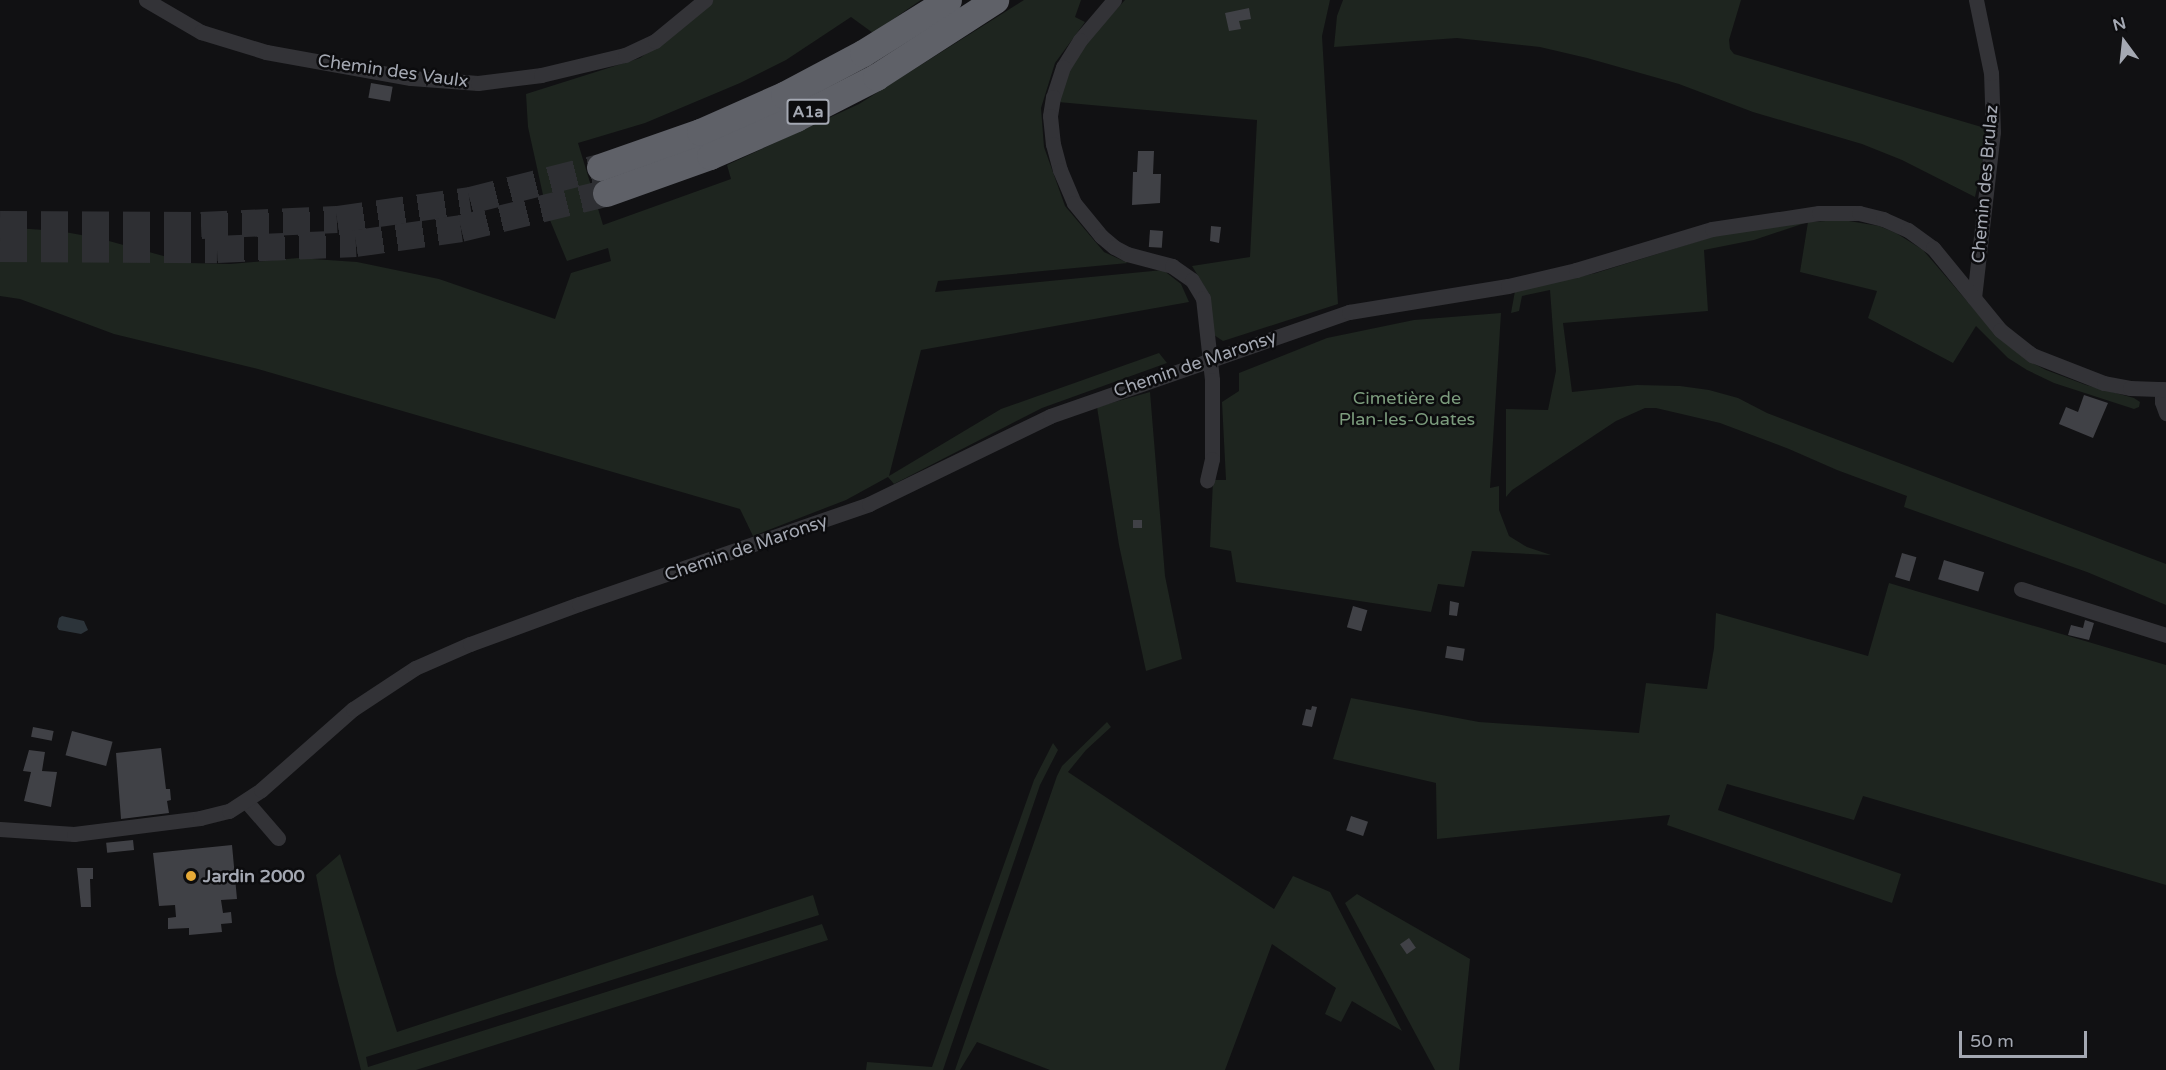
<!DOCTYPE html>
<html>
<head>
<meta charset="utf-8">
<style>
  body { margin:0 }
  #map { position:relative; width:2166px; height:1070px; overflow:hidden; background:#111113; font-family:"Varela Round",sans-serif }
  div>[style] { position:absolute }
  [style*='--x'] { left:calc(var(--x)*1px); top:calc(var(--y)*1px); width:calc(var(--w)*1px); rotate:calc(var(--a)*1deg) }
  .green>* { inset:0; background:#1e251f }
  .water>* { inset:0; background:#2c343a }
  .building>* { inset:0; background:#404146; transform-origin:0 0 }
  .motorway-tunnel>* { height:27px; margin-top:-13.5px; transform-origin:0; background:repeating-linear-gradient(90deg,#2e2f33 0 27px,transparent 0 41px) }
  .minor>* { height:15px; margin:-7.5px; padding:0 7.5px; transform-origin:7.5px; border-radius:7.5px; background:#333337 }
  .motorway>* { height:27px; margin:-13.5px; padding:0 13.5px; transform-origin:13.5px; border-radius:13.5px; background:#5f6168 }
  .dots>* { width:16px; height:16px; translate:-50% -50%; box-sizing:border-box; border:3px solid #0c0c0e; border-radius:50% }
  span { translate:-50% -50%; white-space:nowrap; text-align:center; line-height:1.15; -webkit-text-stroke:5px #0c0c0e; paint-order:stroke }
  .shield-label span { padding:2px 4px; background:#0c0c0e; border:2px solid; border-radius:4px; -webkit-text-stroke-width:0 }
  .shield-label { font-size:16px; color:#a4a8b2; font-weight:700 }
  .street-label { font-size:18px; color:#a4a8b2 }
  .park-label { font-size:18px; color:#7c9c7d }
  .poi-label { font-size:18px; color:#a4a8b2; font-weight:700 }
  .left { translate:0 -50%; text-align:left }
  .north { position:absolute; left:2094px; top:12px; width:60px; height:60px; -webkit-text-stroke:4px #0c0c0e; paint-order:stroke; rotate:345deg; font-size:16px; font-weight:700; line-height:24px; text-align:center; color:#a4a8b2 }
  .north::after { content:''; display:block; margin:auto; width:21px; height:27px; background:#a4a8b2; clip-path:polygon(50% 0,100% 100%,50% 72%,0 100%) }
  .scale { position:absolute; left:1959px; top:1031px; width:128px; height:27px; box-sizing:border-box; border:3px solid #a4a8b2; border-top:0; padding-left:8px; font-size:18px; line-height:21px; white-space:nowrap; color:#a4a8b2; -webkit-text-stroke:4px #0c0c0e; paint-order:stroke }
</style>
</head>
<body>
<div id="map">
  <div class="green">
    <i style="clip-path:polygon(713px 0,921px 0,873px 33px,851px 17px,786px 60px,740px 83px,645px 123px,578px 143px,603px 225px,731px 179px,727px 165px,859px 104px,1024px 0,1099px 0,1081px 0,1075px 17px,1085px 22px,1055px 63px,1041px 108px,1044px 147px,1065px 206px,1104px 252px,1128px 263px,938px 281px,935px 292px,1163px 270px,1181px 284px,1189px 302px,921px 350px,889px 476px,1001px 409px,1159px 353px,1167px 363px,1042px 408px,894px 484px,888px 477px,846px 500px,753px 536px,740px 509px,258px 369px,114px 334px,20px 299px,0 296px,0 227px,59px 231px,98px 238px,189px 263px,230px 264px,298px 258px,357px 262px,439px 279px,555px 319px,571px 273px,611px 261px,608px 248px,567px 261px,547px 213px,528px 127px,526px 94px,640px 58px,683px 27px)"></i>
    <i style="clip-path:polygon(1125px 0,1330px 0,1322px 36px,1338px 304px,1223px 341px,1214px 335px,1203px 284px,1192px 266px,1250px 257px,1257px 120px,1058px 102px,1064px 79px,1082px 47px)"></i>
    <i style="clip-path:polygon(1343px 0,1741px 0,1729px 40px,1730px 49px,1734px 54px,1985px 128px,1983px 160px,1975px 197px,1902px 160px,1862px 144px,1753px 112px,1679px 84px,1587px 58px,1540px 47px,1457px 38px,1334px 47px,1337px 16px)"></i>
    <i style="clip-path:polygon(1843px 220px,1879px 226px,1896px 233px,1923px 250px,1997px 336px,2027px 360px,2046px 370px,2086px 385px,2134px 398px,2140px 402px,2139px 407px,2134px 409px,2054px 383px,2027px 370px,2008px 358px,1976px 326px,1953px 363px,1868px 318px,1877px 291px,1800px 272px,1808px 222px,1754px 240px,1704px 250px,1708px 311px,1563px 323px,1572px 392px,1637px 385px,1680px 386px,1709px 390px,1738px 398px,1767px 413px,2166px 564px,2166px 605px,2087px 572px,1904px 507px,1907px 496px,1837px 470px,1789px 449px,1720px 423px,1656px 408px,1645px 408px,1616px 421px,1512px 490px,1506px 497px,1506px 409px,1548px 410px,1556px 371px,1550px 290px,1522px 296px,1519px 311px,1511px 313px,1515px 291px,1596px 273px,1718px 235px,1809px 222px)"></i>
    <i style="clip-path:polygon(1501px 313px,1490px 488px,1499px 486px,1499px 510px,1509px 536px,1527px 547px,1551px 555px,1472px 551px,1464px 587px,1438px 584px,1431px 612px,1236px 582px,1231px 551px,1210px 547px,1213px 480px,1226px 480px,1222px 402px,1239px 391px,1239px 373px,1327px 338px,1414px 320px)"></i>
    <i style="clip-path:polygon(1150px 392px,1165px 576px,1182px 659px,1146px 671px,1119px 545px,1097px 407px)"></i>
    <i style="clip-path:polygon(1889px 583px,2166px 665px,2166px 885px,1863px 796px,1854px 820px,1727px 784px,1718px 810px,1901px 874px,1892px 903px,1667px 825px,1670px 815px,1437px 839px,1436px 783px,1333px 759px,1351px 698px,1479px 722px,1639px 733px,1646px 683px,1707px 689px,1714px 648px,1716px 613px,1868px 656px)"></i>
    <i style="clip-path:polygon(1107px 722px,1111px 727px,1086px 750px,1068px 772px,1274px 909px,1293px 876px,1330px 892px,1402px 1031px,1352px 1001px,1341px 1022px,1325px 1014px,1336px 988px,1272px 944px,1225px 1070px,1050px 1070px,977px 1042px,960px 1070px,955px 1070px,1057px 776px,1062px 766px)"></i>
    <i style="clip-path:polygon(1053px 743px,1058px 750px,1040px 785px,943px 1070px,866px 1070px,867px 1062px,932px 1067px,1034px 780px)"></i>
    <i style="clip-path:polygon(340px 854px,397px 1032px,813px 895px,819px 915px,366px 1057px,368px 1067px,822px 924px,828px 940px,416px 1070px,361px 1070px,336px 974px,316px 875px)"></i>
    <i style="clip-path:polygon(1357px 894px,1470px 959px,1459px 1070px,1435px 1070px,1345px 903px)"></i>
  </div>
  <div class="water">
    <i style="clip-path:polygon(62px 616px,84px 621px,88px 630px,81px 634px,59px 630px,57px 627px,59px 618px)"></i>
  </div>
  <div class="building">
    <i style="clip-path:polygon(1249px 8px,1251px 19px,1239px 21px,1241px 29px,1229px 31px,1225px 13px)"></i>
    <i style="left:371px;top:83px;width:22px;height:15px;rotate:10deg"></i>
    <i style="clip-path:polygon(1138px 151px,1154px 151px,1153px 174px,1161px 174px,1160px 203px,1132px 205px,1133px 172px,1137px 172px)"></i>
    <i style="clip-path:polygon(1211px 226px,1221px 227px,1219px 243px,1210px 241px)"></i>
    <i style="left:1150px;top:230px;width:13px;height:17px;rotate:4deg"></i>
    <i style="clip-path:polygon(2084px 395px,2108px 403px,2093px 438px,2059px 424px,2066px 407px,2078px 412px)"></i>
    <i style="left:1133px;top:520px;width:9px;height:8px"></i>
    <i style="left:1902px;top:553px;width:15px;height:25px;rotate:16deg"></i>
    <i style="left:1944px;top:560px;width:42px;height:20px;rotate:17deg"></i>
    <i style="clip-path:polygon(1450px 601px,1459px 603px,1457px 616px,1449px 615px)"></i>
    <i style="left:1353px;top:606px;width:15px;height:22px;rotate:16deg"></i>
    <i style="clip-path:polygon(2085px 620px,2094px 623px,2089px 640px,2068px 635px,2071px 625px,2083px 628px)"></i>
    <i style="left:1447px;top:646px;width:18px;height:12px;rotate:9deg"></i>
    <i style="clip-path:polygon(1312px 706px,1317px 707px,1312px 727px,1302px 725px,1306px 709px,1311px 710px)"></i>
    <i style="left:33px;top:727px;width:21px;height:10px;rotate:11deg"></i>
    <i style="left:72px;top:731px;width:42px;height:25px;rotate:15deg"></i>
    <i style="clip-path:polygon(161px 748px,166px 789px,170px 789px,171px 800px,167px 801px,169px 813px,121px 819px,116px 753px)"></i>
    <i style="clip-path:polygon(29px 750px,45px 752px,42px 771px,57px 772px,51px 807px,24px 801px,31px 772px,23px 771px)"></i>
    <i style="left:1351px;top:816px;width:18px;height:15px;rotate:19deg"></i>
    <i style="left:133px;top:840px;width:10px;height:27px;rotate:84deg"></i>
    <i style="clip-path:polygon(232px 845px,237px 899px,221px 900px,223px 913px,231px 912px,232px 923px,221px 924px,222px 932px,189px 935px,189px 928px,168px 929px,168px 918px,176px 917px,175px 905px,159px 906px,153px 853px)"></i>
    <i style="clip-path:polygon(77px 868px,93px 868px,93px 879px,90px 879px,91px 907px,81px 907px)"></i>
    <i style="left:1409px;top:938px;width:12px;height:11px;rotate:55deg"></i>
  </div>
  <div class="motorway-tunnel">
    <i style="--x:0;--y:224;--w:201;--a:0.3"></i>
    <i style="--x:201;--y:225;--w:136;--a:-2.5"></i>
    <i style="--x:337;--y:219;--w:134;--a:-8.1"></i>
    <i style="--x:470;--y:200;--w:134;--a:-14.2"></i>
    <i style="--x:0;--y:248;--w:217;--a:0.3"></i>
    <i style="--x:217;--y:249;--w:139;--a:-2.5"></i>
    <i style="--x:356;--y:243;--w:106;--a:-8.1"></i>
    <i style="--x:461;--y:228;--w:149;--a:-13.6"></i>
  </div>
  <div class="minor">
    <i style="--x:146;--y:0;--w:64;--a:30.2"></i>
    <i style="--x:201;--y:32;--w:68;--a:17.1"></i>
    <i style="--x:266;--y:52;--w:147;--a:10.2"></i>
    <i style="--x:411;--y:78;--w:67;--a:4.3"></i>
    <i style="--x:478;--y:83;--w:64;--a:-7.2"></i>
    <i style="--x:541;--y:75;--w:86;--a:-13.4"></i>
    <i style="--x:625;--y:55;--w:33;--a:-25"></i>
    <i style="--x:655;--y:41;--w:65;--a:-39.4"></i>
    <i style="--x:1114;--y:0;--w:52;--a:130.4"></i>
    <i style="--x:1080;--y:40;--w:32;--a:122"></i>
    <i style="--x:1063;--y:67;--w:32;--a:108"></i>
    <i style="--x:1053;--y:97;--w:19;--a:99"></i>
    <i style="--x:1050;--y:116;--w:28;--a:84"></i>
    <i style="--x:1053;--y:144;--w:27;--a:75"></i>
    <i style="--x:1060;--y:170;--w:36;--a:67"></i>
    <i style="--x:1074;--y:203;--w:43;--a:50.7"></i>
    <i style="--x:1101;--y:236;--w:17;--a:40"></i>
    <i style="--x:1114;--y:247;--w:15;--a:28"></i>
    <i style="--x:1127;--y:254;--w:47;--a:14.9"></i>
    <i style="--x:1172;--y:266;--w:24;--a:35"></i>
    <i style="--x:1192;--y:280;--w:21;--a:59"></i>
    <i style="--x:1203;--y:298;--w:82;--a:83.7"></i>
    <i style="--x:1212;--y:380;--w:79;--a:90"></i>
    <i style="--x:1212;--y:459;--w:22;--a:103"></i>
    <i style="--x:1974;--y:298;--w:167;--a:-83.5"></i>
    <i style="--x:1993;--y:132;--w:59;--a:-91.9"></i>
    <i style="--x:1991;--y:73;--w:75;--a:-101.6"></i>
    <i style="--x:2162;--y:389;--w:13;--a:90"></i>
    <i style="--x:2162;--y:402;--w:12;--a:70"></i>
    <i style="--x:2021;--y:589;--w:152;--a:17.6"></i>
    <i style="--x:246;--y:801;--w:49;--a:49.1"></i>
    <i style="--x:0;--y:829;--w:74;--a:3.9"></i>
    <i style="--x:74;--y:834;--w:127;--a:-7.2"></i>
    <i style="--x:200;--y:818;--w:30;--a:-14"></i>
    <i style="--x:229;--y:811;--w:38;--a:-33"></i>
    <i style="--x:261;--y:790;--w:123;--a:-41.4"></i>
    <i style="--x:353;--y:709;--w:74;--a:-33.5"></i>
    <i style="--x:415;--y:668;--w:60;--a:-23.6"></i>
    <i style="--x:470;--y:644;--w:116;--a:-20.2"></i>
    <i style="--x:579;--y:604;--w:307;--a:-19"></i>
    <i style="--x:869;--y:504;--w:201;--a:-25.9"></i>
    <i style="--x:1050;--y:416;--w:317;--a:-19.2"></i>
    <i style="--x:1349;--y:312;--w:161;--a:-9.3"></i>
    <i style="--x:1508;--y:286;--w:70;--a:-13.2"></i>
    <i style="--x:1576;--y:270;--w:142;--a:-16.8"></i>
    <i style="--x:1712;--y:229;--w:108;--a:-8.5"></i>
    <i style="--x:1819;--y:213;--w:40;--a:0"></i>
    <i style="--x:1859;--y:213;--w:25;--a:14"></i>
    <i style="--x:1883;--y:219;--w:27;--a:24"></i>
    <i style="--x:1908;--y:230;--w:31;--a:36"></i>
    <i style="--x:1933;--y:248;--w:106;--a:50.7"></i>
    <i style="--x:2000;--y:330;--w:41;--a:38"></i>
    <i style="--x:2032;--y:355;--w:77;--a:21.3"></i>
    <i style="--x:2104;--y:383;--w:26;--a:11"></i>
    <i style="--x:2130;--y:388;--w:36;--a:2"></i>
  </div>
  <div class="motorway">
    <i style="--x:600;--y:167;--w:106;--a:-19.3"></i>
    <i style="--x:700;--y:132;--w:92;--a:-23.8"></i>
    <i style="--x:784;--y:95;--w:89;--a:-28"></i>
    <i style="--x:863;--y:53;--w:100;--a:-31.9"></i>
    <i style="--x:606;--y:193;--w:110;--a:-19.6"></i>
    <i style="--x:710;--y:156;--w:94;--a:-23.8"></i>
    <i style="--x:796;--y:118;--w:90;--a:-27.1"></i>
    <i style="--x:876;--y:77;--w:142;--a:-32.9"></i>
  </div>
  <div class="dots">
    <i style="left:191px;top:876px;background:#e5a937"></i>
  </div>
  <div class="shield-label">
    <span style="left:808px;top:112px">A1a</span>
  </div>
  <div class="street-label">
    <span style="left:393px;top:71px;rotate:8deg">Chemin des Vaulx</span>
    <span style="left:1985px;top:184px;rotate:-85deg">Chemin des Brulaz</span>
    <span style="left:1195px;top:364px;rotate:-19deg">Chemin de Maronsy</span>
    <span style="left:746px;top:548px;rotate:-19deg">Chemin de Maronsy</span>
  </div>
  <div class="park-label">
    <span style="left:1407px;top:409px">Cimetière de<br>Plan-les-Ouates</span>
  </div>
  <div class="poi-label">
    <span class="left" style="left:203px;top:876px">Jardin 2000</span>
  </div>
  <div class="north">N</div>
  <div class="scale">50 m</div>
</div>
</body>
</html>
